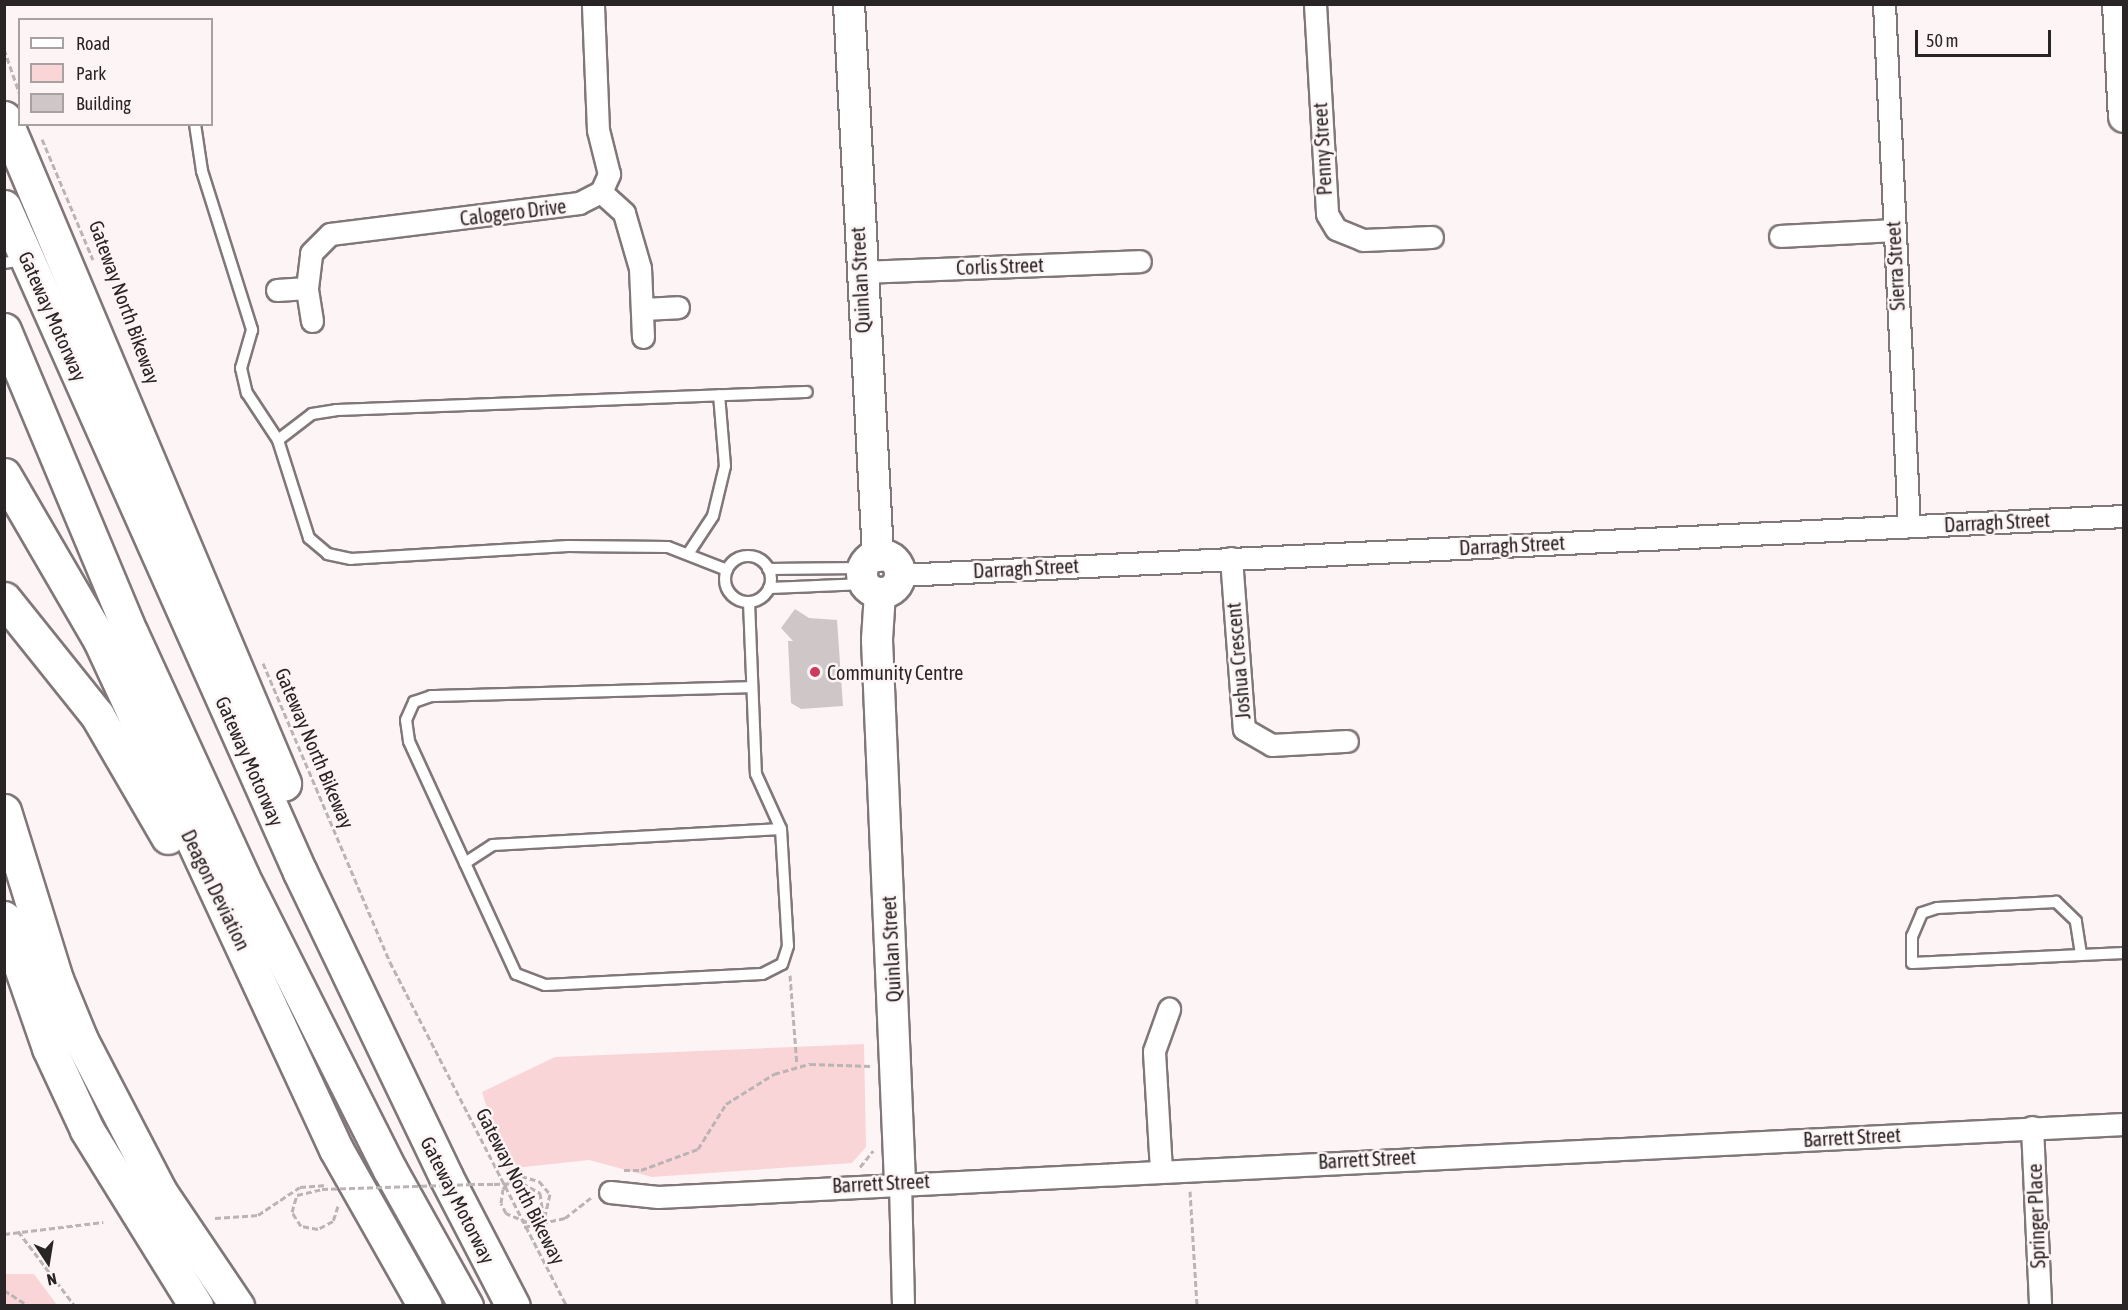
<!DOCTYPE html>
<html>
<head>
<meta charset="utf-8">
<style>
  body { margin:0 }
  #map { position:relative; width:2128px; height:1310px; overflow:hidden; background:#fdf4f5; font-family:"Asap Condensed",sans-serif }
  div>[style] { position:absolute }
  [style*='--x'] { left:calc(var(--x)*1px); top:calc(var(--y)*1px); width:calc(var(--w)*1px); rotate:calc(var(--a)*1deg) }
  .green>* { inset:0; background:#fad5d8 }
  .building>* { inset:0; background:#cfc6c7 }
  .path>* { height:3px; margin-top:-1.5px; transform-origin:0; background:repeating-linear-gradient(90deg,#bbb3b4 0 6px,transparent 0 9px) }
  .roads { filter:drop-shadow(2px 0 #807778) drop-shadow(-2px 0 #807778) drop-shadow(0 2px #807778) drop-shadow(0 -2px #807778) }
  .lane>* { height:10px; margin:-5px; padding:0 5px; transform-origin:5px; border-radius:5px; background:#fff }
  .lane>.ring { margin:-5px; padding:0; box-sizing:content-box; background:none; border:10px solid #fff; border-radius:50% }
  .street>* { height:21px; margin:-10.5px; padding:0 10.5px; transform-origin:10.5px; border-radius:10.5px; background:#fff }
  .secondary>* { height:30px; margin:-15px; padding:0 15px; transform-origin:15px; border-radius:15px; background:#fff }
  .secondary>.ring { margin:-15px; padding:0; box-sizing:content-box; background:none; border:30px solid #fff; border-radius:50% }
  .highway>* { height:33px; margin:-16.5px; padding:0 16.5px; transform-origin:16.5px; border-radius:16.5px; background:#fff }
  .path-bridge>* { height:3px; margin-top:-1.5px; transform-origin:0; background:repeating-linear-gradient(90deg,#bbb3b4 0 6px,transparent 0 9px) }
  .dots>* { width:16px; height:16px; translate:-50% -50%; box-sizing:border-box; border:3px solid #fdf4f5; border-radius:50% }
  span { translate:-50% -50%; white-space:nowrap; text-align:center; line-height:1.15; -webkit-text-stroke:5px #fdf4f5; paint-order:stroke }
  .street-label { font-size:20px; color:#292526 }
  .poi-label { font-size:20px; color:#292526 }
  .left { translate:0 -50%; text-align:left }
  .frame { position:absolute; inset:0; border:6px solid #292526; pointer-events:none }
  .legend { position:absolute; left:18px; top:18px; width:195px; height:108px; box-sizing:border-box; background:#fdf4f5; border:2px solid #a8a1a2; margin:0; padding:8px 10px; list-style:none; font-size:18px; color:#292526 }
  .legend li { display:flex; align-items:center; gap:12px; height:30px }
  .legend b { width:30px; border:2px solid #a8a1a2 }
  .north { position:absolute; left:18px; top:1232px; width:60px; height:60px; -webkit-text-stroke:4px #fdf4f5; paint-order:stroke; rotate:168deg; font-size:16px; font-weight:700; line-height:24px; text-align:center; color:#292526 }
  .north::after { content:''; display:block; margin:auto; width:21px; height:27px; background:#292526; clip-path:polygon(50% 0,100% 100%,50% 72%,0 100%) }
  .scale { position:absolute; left:1915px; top:30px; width:136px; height:27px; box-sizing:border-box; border:3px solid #292526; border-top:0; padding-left:8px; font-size:18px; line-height:21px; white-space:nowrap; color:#292526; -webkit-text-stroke:4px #fdf4f5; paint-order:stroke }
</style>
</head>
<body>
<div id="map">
  <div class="green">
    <i style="clip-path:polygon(864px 1044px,866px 1147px,852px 1163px,652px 1177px,589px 1160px,506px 1169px,482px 1092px,555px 1057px)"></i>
    <i style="clip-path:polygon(5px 1274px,34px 1274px,57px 1305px,5px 1305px)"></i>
  </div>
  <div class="building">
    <i style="clip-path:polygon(795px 609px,809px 618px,837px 620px,843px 706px,801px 709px,791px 703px,788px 641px,793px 641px,781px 628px)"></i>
  </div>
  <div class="path">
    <i style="--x:4;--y:49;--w:49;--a:70.8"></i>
    <i style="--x:42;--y:139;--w:131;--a:67.1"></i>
    <i style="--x:263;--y:663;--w:325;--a:67"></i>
    <i style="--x:390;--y:962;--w:387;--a:62.8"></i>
    <i style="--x:790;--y:975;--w:90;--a:85.6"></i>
    <i style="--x:860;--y:1167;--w:21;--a:-51"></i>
    <i style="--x:624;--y:1170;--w:17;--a:0"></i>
    <i style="--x:641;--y:1170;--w:61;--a:-20.2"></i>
    <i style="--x:698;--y:1149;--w:53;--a:-58.1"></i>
    <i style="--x:726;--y:1104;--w:57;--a:-32"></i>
    <i style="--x:774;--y:1074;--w:37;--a:-16"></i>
    <i style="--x:810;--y:1064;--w:61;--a:1.9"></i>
    <i style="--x:508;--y:1182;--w:14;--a:-25"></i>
    <i style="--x:521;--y:1176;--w:19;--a:16"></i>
    <i style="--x:539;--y:1181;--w:17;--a:50"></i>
    <i style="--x:550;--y:1194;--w:26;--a:103"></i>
    <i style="--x:1190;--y:1191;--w:115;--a:86.5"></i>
    <i style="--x:215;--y:1218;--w:43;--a:-4"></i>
    <i style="--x:258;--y:1215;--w:50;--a:-33.7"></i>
    <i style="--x:300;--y:1187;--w:27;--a:-4"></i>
    <i style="--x:524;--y:1227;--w:42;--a:-12.4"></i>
    <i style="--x:565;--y:1218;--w:33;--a:-38"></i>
    <i style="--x:18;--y:1231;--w:94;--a:52.8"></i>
    <i style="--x:4;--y:1234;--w:100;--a:-6.9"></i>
    <i style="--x:4;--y:1290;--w:30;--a:33"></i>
  </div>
  <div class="roads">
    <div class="lane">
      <i style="--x:195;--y:124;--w:48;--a:81.5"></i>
      <i style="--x:202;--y:171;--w:167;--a:72.5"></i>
      <i style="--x:252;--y:330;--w:40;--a:106"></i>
      <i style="--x:241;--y:368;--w:26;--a:77"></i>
      <i style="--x:247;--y:393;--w:56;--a:56.6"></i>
      <i style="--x:4;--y:263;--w:20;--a:-9"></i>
      <i style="--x:688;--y:554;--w:45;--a:-56.7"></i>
      <i style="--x:713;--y:516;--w:51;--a:-76.5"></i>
      <i style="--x:725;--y:466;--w:71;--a:-94.8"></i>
      <i class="ring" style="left:725px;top:556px;width:36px;height:36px"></i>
      <i style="--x:768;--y:569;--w:96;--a:-0.6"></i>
      <i style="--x:727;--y:570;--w:63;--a:-158.7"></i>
      <i style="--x:668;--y:547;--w:100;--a:-179.4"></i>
      <i style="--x:568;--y:546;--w:217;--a:176.6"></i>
      <i style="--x:351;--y:559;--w:24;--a:-168"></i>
      <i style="--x:328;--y:554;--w:25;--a:-140"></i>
      <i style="--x:309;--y:538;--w:103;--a:-107.6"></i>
      <i style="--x:278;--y:440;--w:43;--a:-37.4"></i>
      <i style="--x:312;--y:414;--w:24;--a:-9"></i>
      <i style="--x:336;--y:410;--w:471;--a:-2.2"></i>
      <i style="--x:769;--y:588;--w:96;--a:-2.4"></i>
      <i style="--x:749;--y:602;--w:172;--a:87.7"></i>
      <i style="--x:756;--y:774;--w:60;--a:65.6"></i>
      <i style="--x:781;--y:829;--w:117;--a:86.6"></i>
      <i style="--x:788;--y:946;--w:19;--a:108"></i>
      <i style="--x:782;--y:964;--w:22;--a:153"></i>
      <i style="--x:762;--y:974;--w:217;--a:177.1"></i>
      <i style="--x:545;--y:985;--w:31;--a:-159"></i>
      <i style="--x:516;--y:974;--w:256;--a:-114.7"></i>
      <i style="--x:409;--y:741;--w:21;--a:-98"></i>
      <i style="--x:406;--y:720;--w:20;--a:-66"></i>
      <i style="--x:414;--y:702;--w:18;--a:-19"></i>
      <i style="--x:431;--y:696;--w:320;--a:-1.6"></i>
      <i style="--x:465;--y:863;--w:33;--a:-33"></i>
      <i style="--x:493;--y:845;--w:288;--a:-3.2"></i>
      <i style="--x:2081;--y:954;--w:33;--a:-99"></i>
      <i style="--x:2076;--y:921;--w:28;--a:-136"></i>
      <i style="--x:2056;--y:902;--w:119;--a:177.1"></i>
      <i style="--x:1937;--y:908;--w:16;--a:162"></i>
      <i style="--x:1922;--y:913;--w:25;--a:113"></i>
      <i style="--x:1912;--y:936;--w:27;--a:90"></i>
      <i style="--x:1912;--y:963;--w:212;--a:-2.7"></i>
    </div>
    <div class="street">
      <i style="--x:1315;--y:4;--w:210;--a:86.7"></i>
      <i style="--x:1327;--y:214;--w:17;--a:59"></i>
      <i style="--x:1336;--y:229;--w:29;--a:22"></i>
      <i style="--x:1363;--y:240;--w:69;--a:-2.5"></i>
      <i style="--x:1884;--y:4;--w:523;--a:87.26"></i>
      <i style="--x:601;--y:192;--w:31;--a:42"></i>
      <i style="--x:624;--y:213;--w:57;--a:73.8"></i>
      <i style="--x:640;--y:268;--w:69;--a:87.5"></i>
      <i style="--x:1780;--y:236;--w:114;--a:-3"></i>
      <i style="--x:859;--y:272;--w:281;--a:-2.2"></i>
      <i style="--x:277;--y:290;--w:30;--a:-4"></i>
      <i style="--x:643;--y:309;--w:35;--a:-3"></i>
      <i style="--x:312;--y:321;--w:33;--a:-99"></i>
      <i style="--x:307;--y:288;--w:35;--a:-83"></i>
      <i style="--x:311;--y:253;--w:27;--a:-45"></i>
      <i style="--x:330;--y:234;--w:251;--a:-7.1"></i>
      <i style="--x:579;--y:203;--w:25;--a:-27"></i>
      <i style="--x:601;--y:192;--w:20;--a:-66"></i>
      <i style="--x:609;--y:174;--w:45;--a:-104"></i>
      <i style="--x:598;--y:130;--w:126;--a:-92.3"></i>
      <i style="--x:1231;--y:558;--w:171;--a:85.7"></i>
      <i style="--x:1244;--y:729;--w:32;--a:30"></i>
      <i style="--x:1272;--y:745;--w:75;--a:-3.1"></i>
      <i style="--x:900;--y:575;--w:1225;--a:-2.76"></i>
      <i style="--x:2032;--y:1127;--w:179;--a:87.4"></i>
      <i style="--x:1161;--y:1170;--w:119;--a:-93.4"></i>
      <i style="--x:1154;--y:1051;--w:45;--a:-70.3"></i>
      <i style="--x:900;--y:1182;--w:124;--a:88.6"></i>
      <i style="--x:610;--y:1192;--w:48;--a:5.9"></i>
      <i style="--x:658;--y:1197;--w:1468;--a:-2.85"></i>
    </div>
    <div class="secondary">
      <i style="--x:849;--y:4;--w:553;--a:86.99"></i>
      <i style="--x:2118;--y:4;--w:113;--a:87"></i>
      <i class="ring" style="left:862px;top:555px;width:8px;height:8px"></i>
      <i style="--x:880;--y:593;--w:47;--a:93.7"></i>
      <i style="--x:877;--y:640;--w:542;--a:87.57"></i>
    </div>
    <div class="highway">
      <i style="--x:4;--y:118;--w:722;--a:67.17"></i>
      <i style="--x:4;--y:207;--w:728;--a:66.01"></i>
      <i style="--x:300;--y:872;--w:338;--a:64.4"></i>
      <i style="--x:446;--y:1177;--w:145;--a:62.6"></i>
      <i style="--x:4;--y:330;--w:329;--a:67.3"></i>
      <i style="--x:131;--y:633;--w:267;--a:65.4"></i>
      <i style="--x:242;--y:876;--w:329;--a:63.3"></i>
      <i style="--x:390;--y:1170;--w:156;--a:60.8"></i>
      <i style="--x:4;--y:475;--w:191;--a:59.8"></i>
      <i style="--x:100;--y:640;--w:561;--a:65.13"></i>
      <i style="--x:336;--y:1149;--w:180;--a:60.5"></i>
      <i style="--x:4;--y:599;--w:149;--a:51.3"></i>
      <i style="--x:97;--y:715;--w:141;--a:59.8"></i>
      <i style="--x:4;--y:811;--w:176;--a:72.8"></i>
      <i style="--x:56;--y:979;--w:66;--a:67.7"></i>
      <i style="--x:81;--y:1040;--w:171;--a:62.5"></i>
      <i style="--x:160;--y:1192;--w:138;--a:56"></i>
      <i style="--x:4;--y:918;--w:138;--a:70.9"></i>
      <i style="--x:49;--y:1048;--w:90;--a:65.1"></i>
      <i style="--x:87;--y:1130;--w:207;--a:58.2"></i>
    </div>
  </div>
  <div class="path-bridge">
    <i style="--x:338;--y:1206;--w:16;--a:108"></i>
    <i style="--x:333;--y:1221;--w:17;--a:152"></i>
    <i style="--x:318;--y:1229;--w:17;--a:-170"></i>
    <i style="--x:301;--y:1226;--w:17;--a:-123"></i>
    <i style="--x:292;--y:1212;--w:18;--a:-74"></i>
    <i style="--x:297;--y:1195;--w:26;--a:-13"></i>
    <i style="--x:322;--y:1189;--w:147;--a:-1.9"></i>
    <i style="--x:469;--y:1184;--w:25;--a:0"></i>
    <i style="--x:494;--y:1184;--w:28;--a:-2"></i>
    <i style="--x:522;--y:1183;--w:21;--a:29"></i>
    <i style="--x:540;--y:1193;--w:22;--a:82"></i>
    <i style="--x:543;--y:1215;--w:17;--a:156"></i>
    <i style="--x:527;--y:1222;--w:23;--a:-157"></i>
    <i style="--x:506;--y:1213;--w:11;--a:-117"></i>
    <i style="--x:501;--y:1203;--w:14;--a:-82"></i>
    <i style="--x:503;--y:1189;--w:9;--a:-54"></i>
  </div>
  <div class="dots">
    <i style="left:815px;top:672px;background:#cc3c5e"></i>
  </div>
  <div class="street-label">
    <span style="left:1322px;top:149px;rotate:-93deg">Penny Street</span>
    <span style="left:513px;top:212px;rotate:-7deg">Calogero Drive</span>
    <span style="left:1000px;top:266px;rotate:-2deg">Corlis Street</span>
    <span style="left:1895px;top:266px;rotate:-93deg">Sierra Street</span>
    <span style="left:860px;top:280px;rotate:-93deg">Quinlan Street</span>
    <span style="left:125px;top:302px;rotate:70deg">Gateway North Bikeway</span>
    <span style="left:53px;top:316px;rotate:66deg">Gateway Motorway</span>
    <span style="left:1997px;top:522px;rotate:-3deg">Darragh Street</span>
    <span style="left:1512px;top:545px;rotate:-3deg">Darragh Street</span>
    <span style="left:1026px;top:568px;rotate:-3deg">Darragh Street</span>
    <span style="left:1238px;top:661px;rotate:-95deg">Joshua Crescent</span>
    <span style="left:315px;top:748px;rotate:67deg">Gateway North Bikeway</span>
    <span style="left:250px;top:761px;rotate:66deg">Gateway Motorway</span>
    <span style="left:216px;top:890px;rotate:64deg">Deagon Deviation</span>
    <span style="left:891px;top:949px;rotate:-93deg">Quinlan Street</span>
    <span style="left:1852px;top:1137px;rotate:-3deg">Barrett Street</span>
    <span style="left:1367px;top:1159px;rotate:-3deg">Barrett Street</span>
    <span style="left:881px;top:1183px;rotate:-3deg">Barrett Street</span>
    <span style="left:521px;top:1186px;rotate:63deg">Gateway North Bikeway</span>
    <span style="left:458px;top:1200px;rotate:63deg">Gateway Motorway</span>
    <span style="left:2036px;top:1216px;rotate:-92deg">Springer Place</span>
  </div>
  <div class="poi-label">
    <span class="left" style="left:827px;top:672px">Community Centre</span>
  </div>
  <div class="frame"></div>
  <ul class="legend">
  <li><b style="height:8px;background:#fff"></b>Road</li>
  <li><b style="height:16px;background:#fad5d8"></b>Park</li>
  <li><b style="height:16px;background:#cfc6c7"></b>Building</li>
  </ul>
  <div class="north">N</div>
  <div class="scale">50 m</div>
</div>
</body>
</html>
